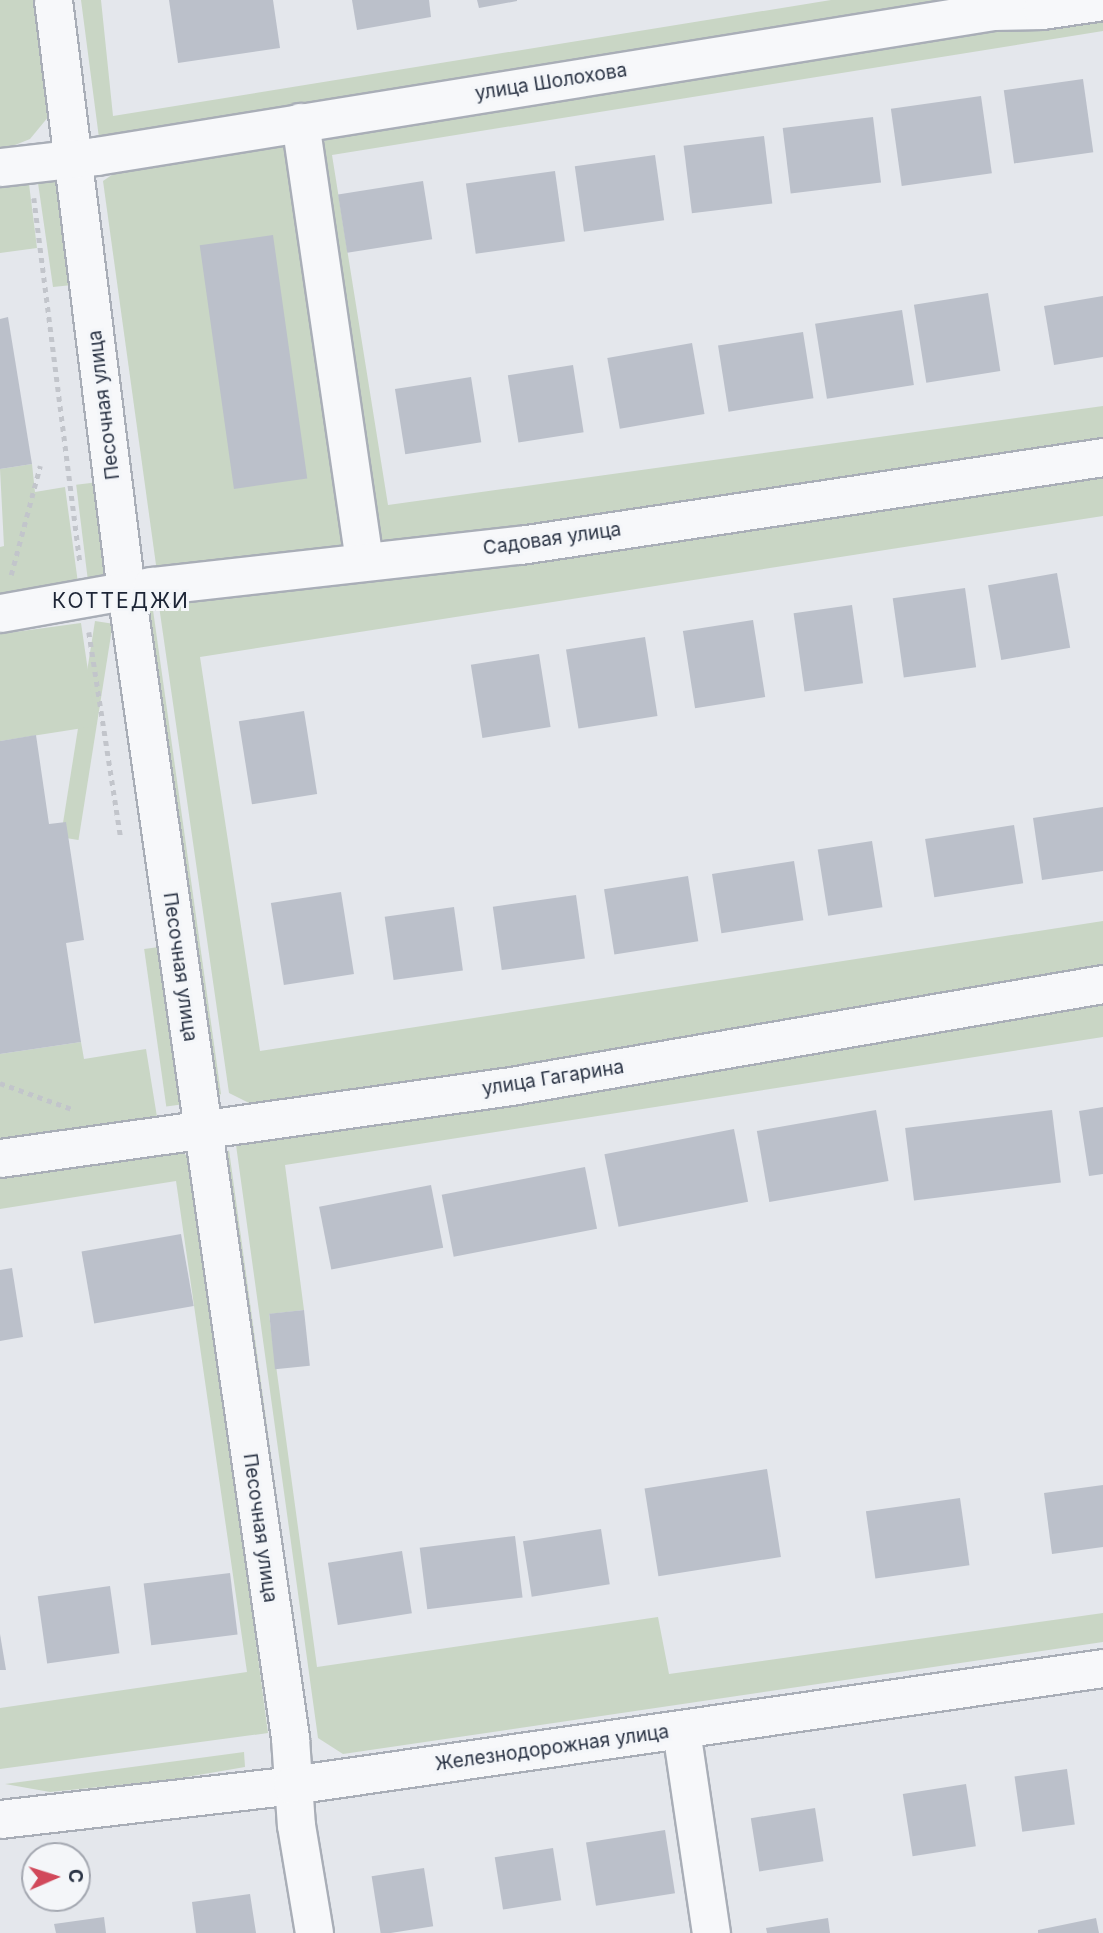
<!DOCTYPE html>
<html>
<head>
<meta charset="utf-8">
<style>
  body { margin:0 }
  #map { position:relative; width:1103px; height:1933px; overflow:hidden; background:#e4e7ec; font-family:Inter,sans-serif }
  div>[style] { position:absolute }
  [style*='--x'] { left:calc(var(--x)*1px); top:calc(var(--y)*1px); width:calc(var(--w)*1px); rotate:calc(var(--a)*1deg) }
  .green>* { inset:0; background:#c9d6c5; transform-origin:0 0 }
  .building>* { inset:0; background:#bbc0ca; transform-origin:0 0 }
  .path>* { height:4.5px; margin-top:-2.25px; transform-origin:0; background:repeating-linear-gradient(90deg,#c2c5cb 0 5px,transparent 0 10px) }
  .roads { filter:drop-shadow(2px 0 #a9aeb7) drop-shadow(-2px 0 #a9aeb7) drop-shadow(0 2px #a9aeb7) drop-shadow(0 -2px #a9aeb7) }
  .minor>* { height:37px; margin:-18.5px; padding:0 18.5px; transform-origin:18.5px; border-radius:18.5px; background:#f7f8fa }
  span { translate:-50% -50%; white-space:nowrap; text-align:center; line-height:1.15; -webkit-text-stroke:6px #f4f6f9; paint-order:stroke }
  .street-label { font-size:19px; color:#2b3445 }
  .neighbourhood-label { font-size:21px; color:#1d2536; letter-spacing:2px }
  .north { position:absolute; left:21px; top:1842px; width:70px; height:70px; box-sizing:border-box; background:#f4f6f9; border:2px solid #a4a8b1; border-radius:50%; rotate:87deg; font-size:19px; font-weight:700; line-height:28px; text-align:center; color:#2b3445 }
  .north::after { content:''; display:block; margin:auto; width:24px; height:32px; background:#d1495b; clip-path:polygon(50% 0,100% 100%,50% 72%,0 100%) }
</style>
</head>
<body>
<div id="map">
  <div class="green">
    <i style="clip-path:polygon(0 0,33px 0,49px 116px,30px 139px,0 151px)"></i>
    <i style="clip-path:polygon(81px 0,101px 0,113px 116px,831px 0,980px 0,99px 138px)"></i>
    <i style="clip-path:polygon(1103px 12px,1103px 31px,332px 155px,388px 505px,1103px 406px,1103px 444px,387px 548px,371px 536px,316px 146px,344px 130px)"></i>
    <i style="clip-path:polygon(282px 144px,292px 155px,349px 539px,339px 549px,157px 572px,103px 181px,119px 170px)"></i>
    <i style="clip-path:polygon(28px 176px,37px 248px,0 253px,0 181px)"></i>
    <i style="clip-path:polygon(37px 176px,53px 176px,61px 181px,72px 285px,53px 287px)"></i>
    <i style="left:96px;top:186px;width:387px;height:11px;rotate:83deg"></i>
    <i style="clip-path:polygon(32px 464px,35px 492px,65px 487px,78px 583px,0 595px,0 547px,4px 546px,0 469px)"></i>
    <i style="clip-path:polygon(1103px 468px,1103px 516px,200px 657px,260px 1051px,1103px 921px,1103px 968px,501px 1072px,255px 1106px,229px 1093px,159px 606px,174px 596px)"></i>
    <i style="left:99px;top:482px;width:95px;height:23px;rotate:83deg"></i>
    <i style="left:153px;top:610px;width:489px;height:13px;rotate:82deg"></i>
    <i style="left:95px;top:621px;width:18px;height:219px;rotate:9deg"></i>
    <i style="clip-path:polygon(81px 623px,96px 726px,0 741px,0 634px)"></i>
    <i style="left:159px;top:947px;width:159px;height:15px;rotate:82deg"></i>
    <i style="clip-path:polygon(1103px 999px,1103px 1037px,285px 1165px,304px 1310px,269px 1314px,317px 1667px,658px 1617px,669px 1674px,1103px 1613px,1103px 1642px,343px 1754px,318px 1738px,236px 1145px,253px 1137px)"></i>
    <i style="clip-path:polygon(81px 1042px,84px 1059px,146px 1049px,157px 1117px,0 1143px,0 1054px)"></i>
    <i style="clip-path:polygon(178px 1149px,192px 1160px,268px 1733px,0 1769px,0 1708px,247px 1672px,176px 1181px,0 1209px,0 1177px)"></i>
    <i style="clip-path:polygon(229px 1150px,309px 1731px,302px 1732px,222px 1159px)"></i>
    <i style="clip-path:polygon(244px 1752px,245px 1767px,169px 1780px,50px 1792px,5px 1784px)"></i>
  </div>
  <div class="building">
    <i style="clip-path:polygon(169px 0,273px 0,280px 48px,178px 63px)"></i>
    <i style="clip-path:polygon(352px 0,429px 0,431px 17px,357px 30px)"></i>
    <i style="clip-path:polygon(477px 0,517px 0,517px 1px,479px 8px)"></i>
    <i style="left:1083px;top:79px;width:74px;height:80px;rotate:82deg"></i>
    <i style="left:981px;top:96px;width:78px;height:91px;rotate:82deg"></i>
    <i style="left:873px;top:117px;width:66px;height:91px;rotate:83deg"></i>
    <i style="left:764px;top:136px;width:68px;height:81px;rotate:83deg"></i>
    <i style="left:655px;top:155px;width:66px;height:81px;rotate:82deg"></i>
    <i style="left:555px;top:171px;width:71px;height:90px;rotate:82deg"></i>
    <i style="left:423px;top:181px;width:59px;height:86px;rotate:81deg"></i>
    <i style="left:273px;top:235px;width:246px;height:74px;rotate:82deg"></i>
    <i style="left:988px;top:293px;width:79px;height:75px;rotate:81deg"></i>
    <i style="clip-path:polygon(1103px 296px,1103px 357px,1054px 365px,1044px 306px)"></i>
    <i style="left:902px;top:310px;width:76px;height:88px;rotate:81deg"></i>
    <i style="clip-path:polygon(8px 317px,32px 464px,0 469px,0 319px)"></i>
    <i style="left:803px;top:332px;width:67px;height:86px;rotate:81deg"></i>
    <i style="left:692px;top:343px;width:72px;height:86px;rotate:80deg"></i>
    <i style="left:573px;top:365px;width:68px;height:66px;rotate:81deg"></i>
    <i style="left:471px;top:377px;width:66px;height:77px;rotate:81deg"></i>
    <i style="left:1057px;top:573px;width:76px;height:70px;rotate:80deg"></i>
    <i style="left:965px;top:588px;width:80px;height:73px;rotate:82deg"></i>
    <i style="left:852px;top:605px;width:79px;height:59px;rotate:82deg"></i>
    <i style="left:753px;top:620px;width:78px;height:71px;rotate:81deg"></i>
    <i style="left:645px;top:637px;width:80px;height:80px;rotate:81deg"></i>
    <i style="left:539px;top:654px;width:74px;height:69px;rotate:81deg"></i>
    <i style="left:304px;top:711px;width:84px;height:66px;rotate:81deg"></i>
    <i style="clip-path:polygon(36px 735px,49px 824px,66px 822px,84px 940px,66px 943px,81px 1042px,0 1054px,0 741px)"></i>
    <i style="clip-path:polygon(1103px 807px,1103px 871px,1042px 880px,1033px 818px)"></i>
    <i style="left:1014px;top:825px;width:59px;height:90px;rotate:81deg"></i>
    <i style="left:872px;top:841px;width:67px;height:55px;rotate:81deg"></i>
    <i style="left:794px;top:861px;width:60px;height:83px;rotate:81deg"></i>
    <i style="left:688px;top:876px;width:66px;height:85px;rotate:81deg"></i>
    <i style="left:341px;top:892px;width:83px;height:71px;rotate:81deg"></i>
    <i style="left:576px;top:895px;width:64px;height:84px;rotate:82deg"></i>
    <i style="left:454px;top:907px;width:64px;height:70px;rotate:82deg"></i>
    <i style="clip-path:polygon(1103px 1107px,1103px 1174px,1089px 1176px,1079px 1111px)"></i>
    <i style="left:876px;top:1110px;width:72px;height:121px;rotate:80deg"></i>
    <i style="left:1052px;top:1110px;width:73px;height:148px;rotate:83deg"></i>
    <i style="left:734px;top:1129px;width:74px;height:132px;rotate:79deg"></i>
    <i style="left:585px;top:1167px;width:63px;height:146px;rotate:79deg"></i>
    <i style="left:431px;top:1185px;width:64px;height:114px;rotate:79deg"></i>
    <i style="left:181px;top:1234px;width:73px;height:101px;rotate:80deg"></i>
    <i style="clip-path:polygon(12px 1268px,23px 1337px,0 1341px,0 1270px)"></i>
    <i style="left:304px;top:1310px;width:56px;height:35px;rotate:84deg"></i>
    <i style="left:767px;top:1469px;width:89px;height:124px;rotate:81deg"></i>
    <i style="clip-path:polygon(1103px 1485px,1103px 1547px,1052px 1554px,1044px 1493px)"></i>
    <i style="left:960px;top:1498px;width:68px;height:95px;rotate:82deg"></i>
    <i style="left:601px;top:1529px;width:56px;height:79px;rotate:81deg"></i>
    <i style="left:515px;top:1536px;width:62px;height:96px;rotate:83deg"></i>
    <i style="left:402px;top:1551px;width:63px;height:75px;rotate:81deg"></i>
    <i style="left:230px;top:1573px;width:62px;height:87px;rotate:83deg"></i>
    <i style="left:110px;top:1586px;width:68px;height:73px;rotate:82deg"></i>
    <i style="clip-path:polygon(0 1634px,6px 1670px,0 1670px)"></i>
    <i style="left:1067px;top:1769px;width:56px;height:53px;rotate:82deg"></i>
    <i style="left:966px;top:1784px;width:63px;height:64px;rotate:81deg"></i>
    <i style="left:815px;top:1808px;width:54px;height:65px;rotate:81deg"></i>
    <i style="left:665px;top:1830px;width:64px;height:80px;rotate:81deg"></i>
    <i style="left:553px;top:1848px;width:53px;height:59px;rotate:81deg"></i>
    <i style="left:424px;top:1868px;width:59px;height:53px;rotate:81deg"></i>
    <i style="clip-path:polygon(250px 1894px,256px 1933px,196px 1933px,192px 1902px)"></i>
    <i style="clip-path:polygon(104px 1917px,106px 1933px,56px 1933px,54px 1924px)"></i>
    <i style="clip-path:polygon(828px 1918px,830px 1933px,767px 1933px,766px 1928px)"></i>
    <i style="clip-path:polygon(1096px 1918px,1099px 1933px,1038px 1933px,1038px 1930px)"></i>
  </div>
  <div class="path">
    <i style="--x:34;--y:198;--w:366;--a:82.8"></i>
    <i style="--x:11;--y:575;--w:113;--a:-75.1"></i>
    <i style="--x:89;--y:632;--w:208;--a:81.2"></i>
    <i style="--x:0;--y:1083;--w:77;--a:19.9"></i>
  </div>
  <div class="roads">
    <div class="minor">
      <i style="--x:53;--y:0;--w:595;--a:82.96"></i>
      <i style="--x:126;--y:591;--w:1159;--a:81.86"></i>
      <i style="--x:290;--y:1738;--w:87;--a:86.1"></i>
      <i style="--x:296;--y:1825;--w:109;--a:80.5"></i>
      <i style="--x:300;--y:122;--w:443;--a:81.7"></i>
      <i style="--x:0;--y:167;--w:97;--a:-6.5"></i>
      <i style="--x:96;--y:156;--w:909;--a:-9.18"></i>
      <i style="--x:993;--y:11;--w:49;--a:-1.2"></i>
      <i style="--x:1042;--y:10;--w:62;--a:-8.4"></i>
      <i style="--x:0;--y:613;--w:154;--a:-10.1"></i>
      <i style="--x:152;--y:586;--w:370;--a:-6.4"></i>
      <i style="--x:520;--y:545;--w:590;--a:-8.58"></i>
      <i style="--x:0;--y:1158;--w:516;--a:-8.02"></i>
      <i style="--x:511;--y:1086;--w:601;--a:-9.78"></i>
      <i style="--x:681;--y:1730;--w:205;--a:81.6"></i>
      <i style="--x:0;--y:1819;--w:294;--a:-6.6"></i>
      <i style="--x:292;--y:1785;--w:819;--a:-8.21"></i>
    </div>
  </div>
  <div class="street-label">
    <span style="left:551px;top:82px;rotate:-9deg">улица Шолохова</span>
    <span style="left:104px;top:405px;rotate:-97deg">Песочная улица</span>
    <span style="left:552px;top:539px;rotate:-8deg">Садовая улица</span>
    <span style="left:180px;top:967px;rotate:82deg">Песочная улица</span>
    <span style="left:553px;top:1078px;rotate:-9deg">улица Гагарина</span>
    <span style="left:260px;top:1528px;rotate:82deg">Песочная улица</span>
    <span style="left:552px;top:1748px;rotate:-8deg">Железнодорожная улица</span>
  </div>
  <div class="neighbourhood-label">
    <span style="left:121px;top:601px">КОТТЕДЖИ</span>
  </div>
  <div class="north">С</div>
</div>
</body>
</html>
